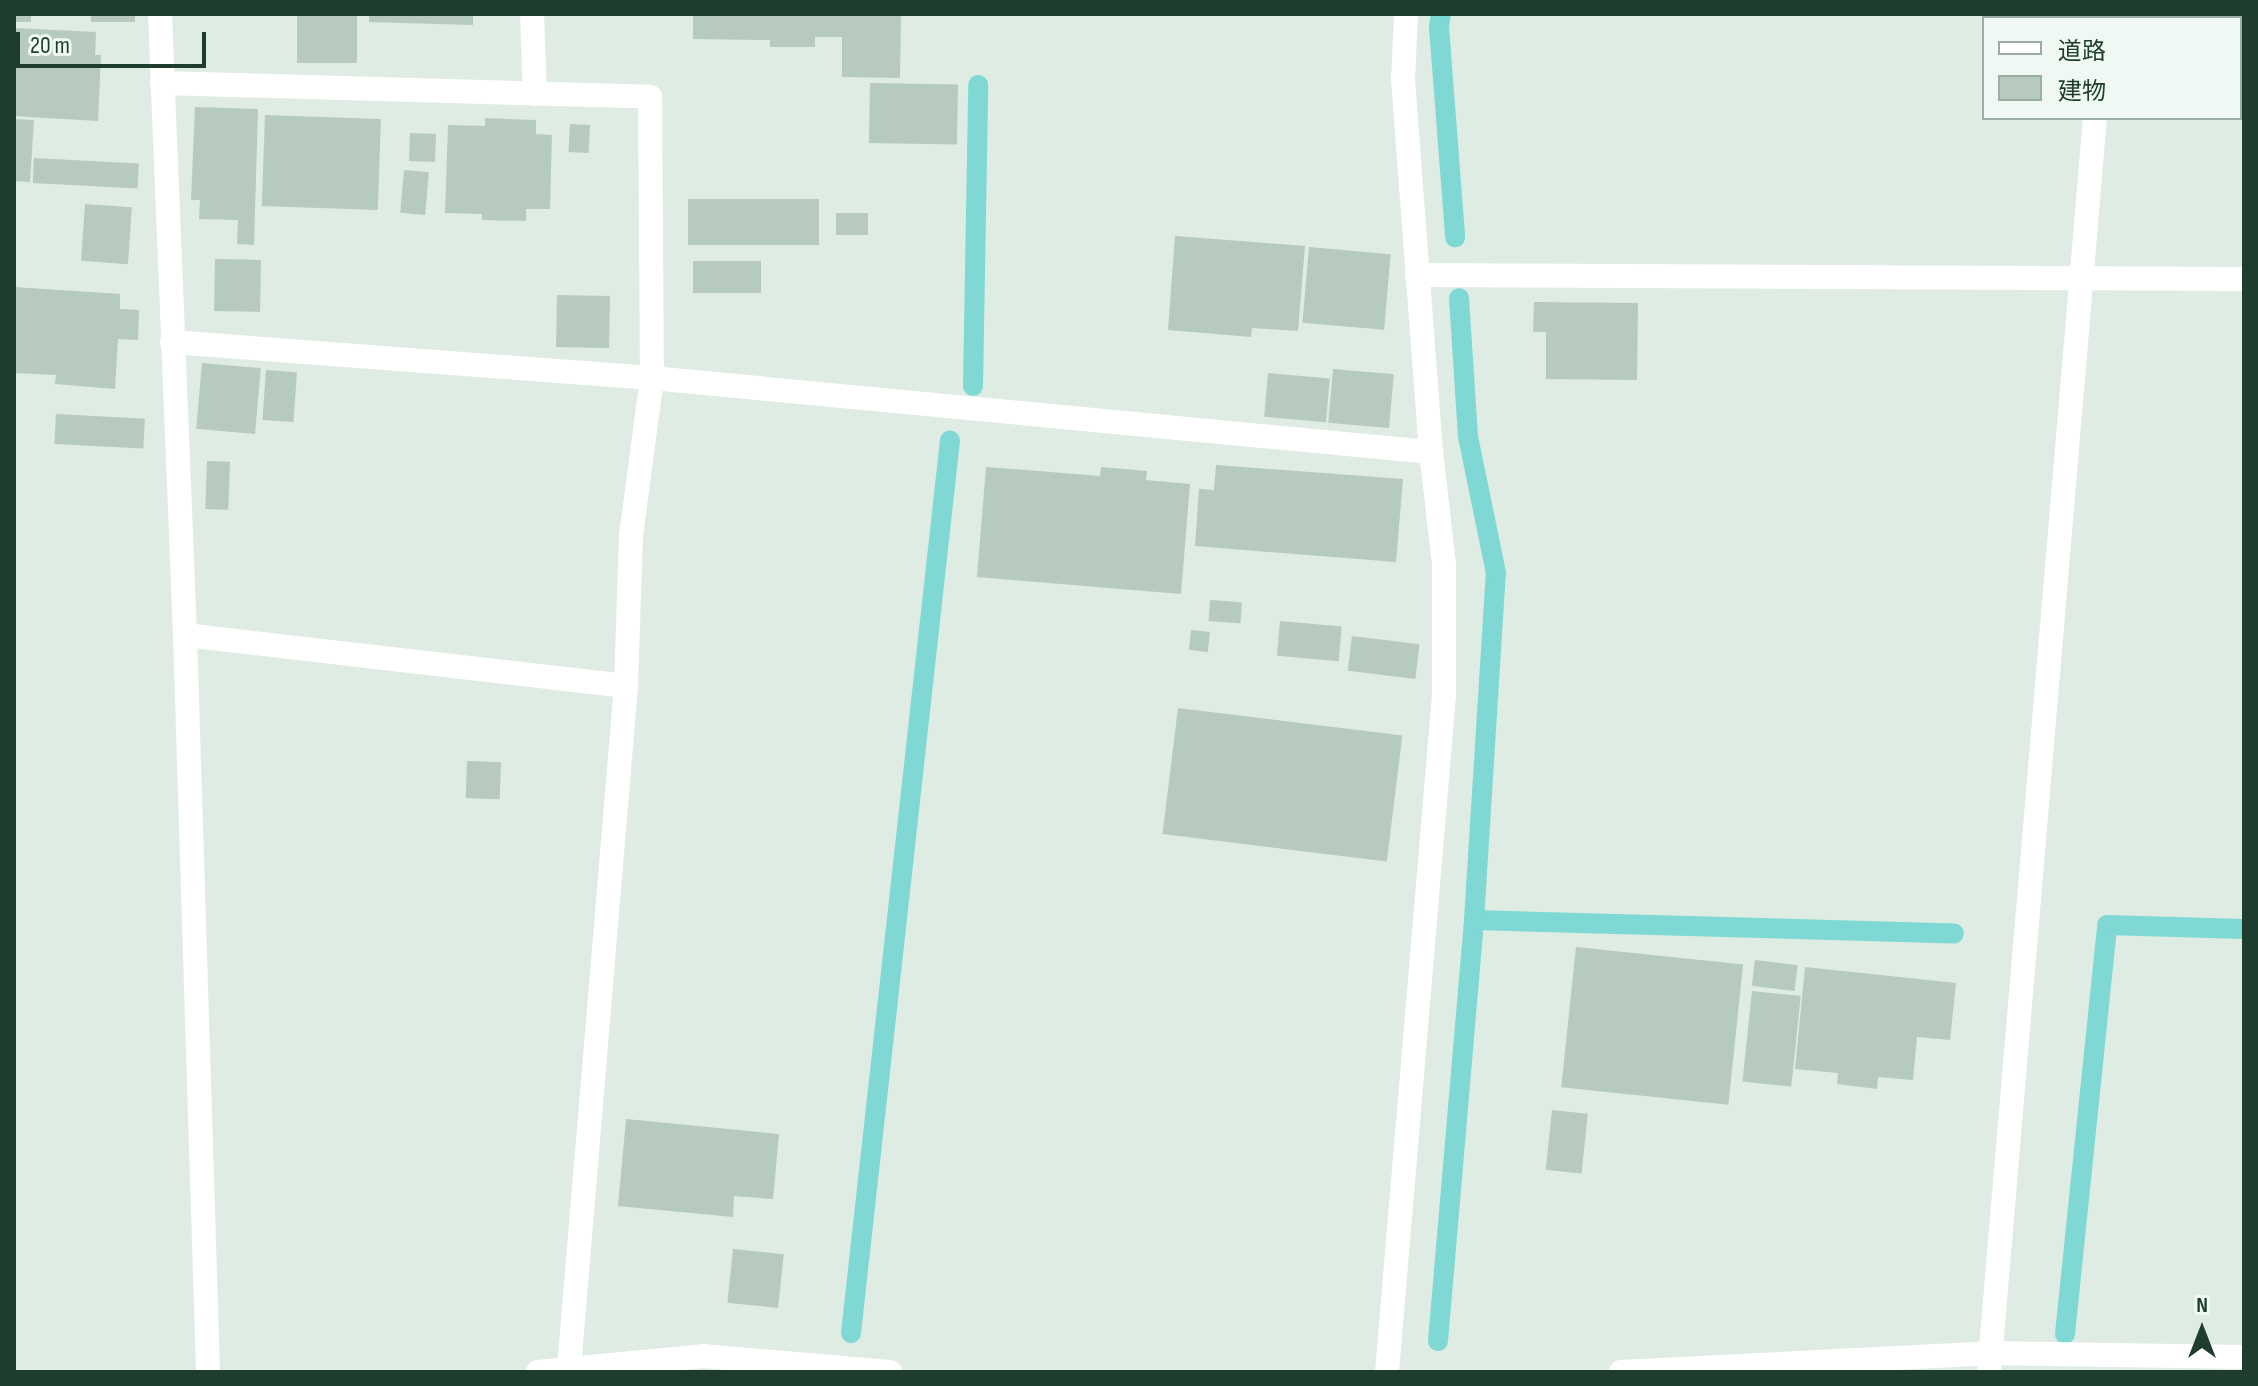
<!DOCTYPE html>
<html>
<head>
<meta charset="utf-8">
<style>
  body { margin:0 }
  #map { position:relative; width:2258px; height:1386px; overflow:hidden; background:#deece3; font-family:"Sofia Sans Condensed","Noto Sans JP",sans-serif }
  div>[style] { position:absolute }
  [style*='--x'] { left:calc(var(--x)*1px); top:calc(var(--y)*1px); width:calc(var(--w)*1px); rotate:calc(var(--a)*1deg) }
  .stream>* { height:20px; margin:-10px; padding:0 10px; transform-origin:10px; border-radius:10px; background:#7fd8d4 }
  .building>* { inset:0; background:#b6cabe; transform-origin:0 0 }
  .street>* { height:24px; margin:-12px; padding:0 12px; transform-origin:12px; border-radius:12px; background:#fff }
  .secondary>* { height:24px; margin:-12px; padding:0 12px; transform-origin:12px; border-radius:12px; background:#fff }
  span { translate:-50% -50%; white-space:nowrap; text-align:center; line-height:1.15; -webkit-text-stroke:7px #eff8f2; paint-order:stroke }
  .frame { position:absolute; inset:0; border:16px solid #1e3d2f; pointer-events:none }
  .legend { position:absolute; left:1982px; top:16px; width:260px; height:104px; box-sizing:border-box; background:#eff8f2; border:2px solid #9bada4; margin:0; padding:10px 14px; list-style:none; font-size:24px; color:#1e3d2f }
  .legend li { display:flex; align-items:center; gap:16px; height:40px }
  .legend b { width:40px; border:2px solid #9bada4 }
  .north { position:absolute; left:2162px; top:1290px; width:80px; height:80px; -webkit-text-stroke:6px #eff8f2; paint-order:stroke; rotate:0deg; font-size:22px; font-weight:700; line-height:32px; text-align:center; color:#1e3d2f }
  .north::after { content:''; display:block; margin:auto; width:28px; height:36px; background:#1e3d2f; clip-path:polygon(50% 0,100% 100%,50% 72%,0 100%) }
  .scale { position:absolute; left:16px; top:32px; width:190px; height:36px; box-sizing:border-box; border:4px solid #1e3d2f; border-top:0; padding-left:10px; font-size:24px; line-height:28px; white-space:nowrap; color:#1e3d2f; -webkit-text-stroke:6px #eff8f2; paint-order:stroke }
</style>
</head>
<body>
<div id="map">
  <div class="stream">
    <i style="--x:1441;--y:14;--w:13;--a:99"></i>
    <i style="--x:1439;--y:27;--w:211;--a:85.6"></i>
    <i style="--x:973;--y:386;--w:301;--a:-89"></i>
    <i style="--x:1474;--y:920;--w:480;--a:1.6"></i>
    <i style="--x:851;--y:1333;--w:898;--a:-83.67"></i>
    <i style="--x:2065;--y:1334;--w:411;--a:-84.1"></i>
    <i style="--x:2107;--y:925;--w:137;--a:1.7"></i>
    <i style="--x:1438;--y:1341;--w:423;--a:-85.1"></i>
    <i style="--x:1474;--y:920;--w:348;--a:-86.4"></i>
    <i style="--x:1496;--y:573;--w:139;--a:-101.6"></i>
    <i style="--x:1468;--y:437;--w:139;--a:-93.7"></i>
  </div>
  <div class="building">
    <i style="left:14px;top:14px;width:17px;height:8px"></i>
    <i style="left:91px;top:14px;width:44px;height:8px"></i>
    <i style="left:297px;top:14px;width:60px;height:49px"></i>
    <i style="clip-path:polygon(369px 14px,473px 14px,473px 25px,369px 22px)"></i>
    <i style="clip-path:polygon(693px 14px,901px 14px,900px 78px,842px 77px,842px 37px,815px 37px,815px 47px,770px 47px,770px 40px,693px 39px)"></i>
    <i style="clip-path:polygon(14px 28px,96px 32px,95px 55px,101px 55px,98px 121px,14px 116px)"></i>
    <i style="left:870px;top:83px;width:88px;height:60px;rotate:1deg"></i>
    <i style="clip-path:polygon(195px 107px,258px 109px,254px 245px,237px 244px,238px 220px,199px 219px,200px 200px,191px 200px)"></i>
    <i style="left:265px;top:115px;width:116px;height:91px;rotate:2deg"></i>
    <i style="clip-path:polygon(485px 118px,536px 120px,536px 134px,552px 135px,550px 209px,526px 209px,526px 221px,482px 220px,482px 214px,445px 213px,448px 125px,485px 126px)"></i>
    <i style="clip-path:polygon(14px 119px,34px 120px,30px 182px,14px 181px)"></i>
    <i style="left:570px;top:124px;width:20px;height:28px;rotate:3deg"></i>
    <i style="left:410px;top:133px;width:26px;height:28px;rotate:2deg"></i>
    <i style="left:34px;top:158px;width:105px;height:25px;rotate:3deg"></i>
    <i style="left:404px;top:170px;width:25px;height:43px;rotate:5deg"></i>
    <i style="left:688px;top:199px;width:131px;height:46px"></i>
    <i style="left:85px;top:204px;width:47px;height:57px;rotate:4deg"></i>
    <i style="left:836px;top:213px;width:32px;height:22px"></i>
    <i style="clip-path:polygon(1175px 236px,1305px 246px,1298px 331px,1252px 328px,1251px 337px,1168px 330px)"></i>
    <i style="left:1309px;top:247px;width:82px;height:76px;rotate:5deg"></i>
    <i style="left:215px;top:259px;width:46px;height:52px;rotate:1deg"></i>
    <i style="left:693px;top:261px;width:68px;height:32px"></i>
    <i style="clip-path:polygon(14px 287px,120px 294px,120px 309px,139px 310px,138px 340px,118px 339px,115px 389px,55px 384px,56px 375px,14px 373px)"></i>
    <i style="left:557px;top:295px;width:53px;height:52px;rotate:1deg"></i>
    <i style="clip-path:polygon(1534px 302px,1638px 303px,1637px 380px,1546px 379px,1546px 332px,1533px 332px)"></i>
    <i style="left:202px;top:363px;width:59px;height:66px;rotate:5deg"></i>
    <i style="left:1333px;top:369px;width:61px;height:54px;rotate:5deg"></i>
    <i style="left:266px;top:370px;width:31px;height:50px;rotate:4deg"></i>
    <i style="left:1268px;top:373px;width:62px;height:44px;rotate:5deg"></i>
    <i style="left:56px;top:414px;width:89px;height:30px;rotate:3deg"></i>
    <i style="left:207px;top:461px;width:23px;height:48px;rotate:2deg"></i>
    <i style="clip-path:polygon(1216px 465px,1403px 479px,1396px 562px,1195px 546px,1199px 489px,1214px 490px)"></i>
    <i style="clip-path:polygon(986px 467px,1100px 476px,1101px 467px,1147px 471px,1146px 480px,1190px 484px,1181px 594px,977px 577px)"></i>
    <i style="left:1210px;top:600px;width:32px;height:21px;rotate:4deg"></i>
    <i style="left:1280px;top:621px;width:62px;height:35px;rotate:5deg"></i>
    <i style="left:1191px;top:630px;width:19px;height:20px;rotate:6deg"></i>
    <i style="left:1352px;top:636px;width:68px;height:35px;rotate:7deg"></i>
    <i style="left:1178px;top:708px;width:226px;height:127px;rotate:7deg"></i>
    <i style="left:467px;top:761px;width:34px;height:37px;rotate:2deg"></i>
    <i style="left:1576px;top:947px;width:168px;height:141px;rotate:6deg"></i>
    <i style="left:1755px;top:960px;width:43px;height:26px;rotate:7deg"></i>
    <i style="clip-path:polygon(1805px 967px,1956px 983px,1950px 1040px,1917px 1037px,1913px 1080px,1878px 1077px,1877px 1089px,1837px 1084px,1838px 1073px,1795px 1069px)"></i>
    <i style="left:1752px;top:991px;width:49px;height:91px;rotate:6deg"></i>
    <i style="left:1552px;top:1110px;width:36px;height:60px;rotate:6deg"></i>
    <i style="clip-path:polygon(626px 1119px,779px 1134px,773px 1199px,734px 1196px,733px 1217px,618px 1206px)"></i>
    <i style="left:733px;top:1249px;width:51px;height:54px;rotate:6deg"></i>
  </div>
  <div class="street">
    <i style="--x:160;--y:14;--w:622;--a:87.69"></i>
    <i style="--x:185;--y:635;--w:737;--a:88.21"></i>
    <i style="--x:532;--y:14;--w:80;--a:87.9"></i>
    <i style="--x:162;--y:83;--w:488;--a:1.6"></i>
    <i style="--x:650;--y:97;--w:281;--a:89.6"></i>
    <i style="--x:652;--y:378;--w:159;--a:97.6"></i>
    <i style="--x:631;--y:536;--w:150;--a:91.9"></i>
    <i style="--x:626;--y:686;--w:683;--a:94.78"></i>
    <i style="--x:1417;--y:275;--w:827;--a:0.28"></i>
    <i style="--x:172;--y:342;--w:481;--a:4.3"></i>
    <i style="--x:652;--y:378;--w:783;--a:5.43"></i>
    <i style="--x:185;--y:635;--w:444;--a:6.6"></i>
    <i style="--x:538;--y:1372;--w:166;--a:-5.5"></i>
    <i style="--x:703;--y:1356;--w:188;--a:4.9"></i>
    <i style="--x:1387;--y:1372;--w:680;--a:-85.19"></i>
    <i style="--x:1444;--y:694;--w:130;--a:-90"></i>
    <i style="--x:1444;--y:564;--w:113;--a:-96.6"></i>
    <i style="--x:1431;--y:452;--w:373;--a:-94.3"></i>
    <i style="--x:1403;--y:80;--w:66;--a:-87.4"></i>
    <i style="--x:1621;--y:1372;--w:369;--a:-2.9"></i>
    <i style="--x:1990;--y:1353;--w:254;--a:0.9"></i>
  </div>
  <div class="secondary">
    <i style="--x:2104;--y:18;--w:4;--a:-90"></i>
    <i style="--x:1989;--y:1372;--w:1258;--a:-85.17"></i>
  </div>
  <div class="frame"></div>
  <ul class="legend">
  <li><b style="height:10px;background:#fff"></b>道路</li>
  <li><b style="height:22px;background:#b6cabe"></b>建物</li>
  </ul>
  <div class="north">N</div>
  <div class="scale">20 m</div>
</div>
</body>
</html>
